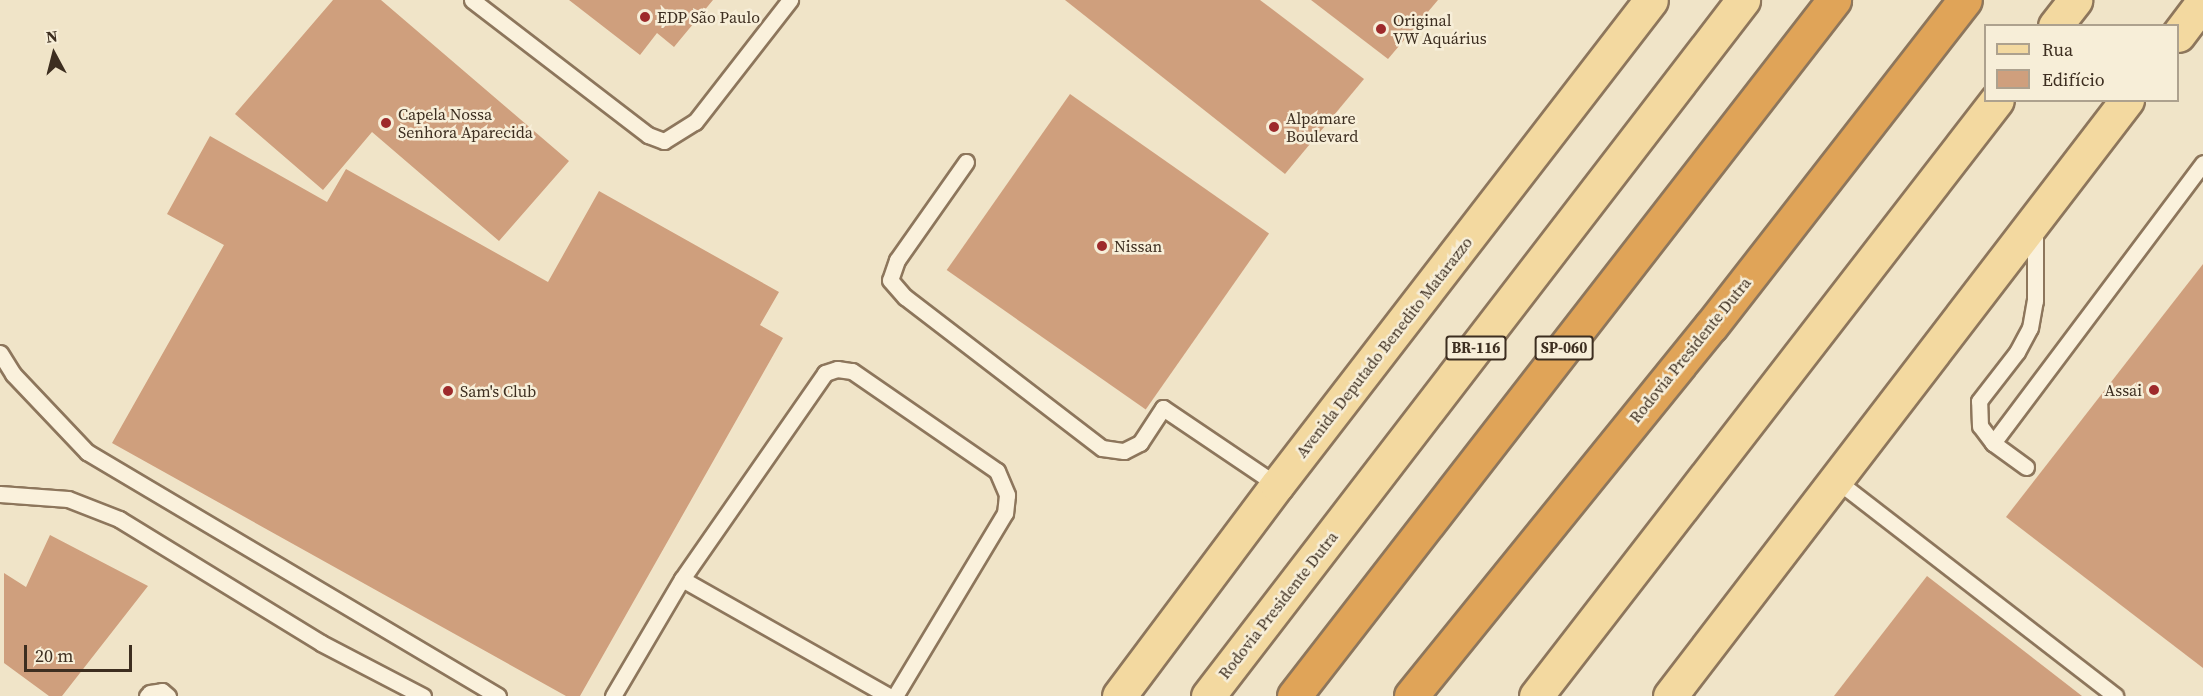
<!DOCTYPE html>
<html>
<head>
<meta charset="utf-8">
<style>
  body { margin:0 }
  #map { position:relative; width:2203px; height:696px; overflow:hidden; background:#f0e4c8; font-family:"Source Serif 4",serif }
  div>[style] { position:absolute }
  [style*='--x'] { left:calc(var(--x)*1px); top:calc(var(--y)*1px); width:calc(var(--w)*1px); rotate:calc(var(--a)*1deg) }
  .building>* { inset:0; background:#cf9f7d; transform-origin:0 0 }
  .roads { filter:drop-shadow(2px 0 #8d765c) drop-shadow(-2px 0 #8d765c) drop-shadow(0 2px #8d765c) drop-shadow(0 -2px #8d765c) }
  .lane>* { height:15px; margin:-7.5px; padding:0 7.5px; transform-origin:7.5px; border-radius:7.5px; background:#faf1dc }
  .primary>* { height:33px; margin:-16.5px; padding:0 16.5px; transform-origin:16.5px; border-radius:16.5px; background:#f3d9a0 }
  .highway>* { height:33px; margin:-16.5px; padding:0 16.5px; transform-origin:16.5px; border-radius:16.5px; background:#e0a458 }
  .dots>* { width:16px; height:16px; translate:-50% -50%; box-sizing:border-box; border:3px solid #f7eed8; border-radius:50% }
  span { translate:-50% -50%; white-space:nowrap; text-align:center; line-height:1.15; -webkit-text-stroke:5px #f7eed8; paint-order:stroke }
  .shield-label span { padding:2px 4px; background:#f7eed8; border:2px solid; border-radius:4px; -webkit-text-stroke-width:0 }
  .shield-label { font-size:15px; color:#3d2e20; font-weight:700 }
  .poi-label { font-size:16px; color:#3d2e20 }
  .left { translate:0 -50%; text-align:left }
  .right { translate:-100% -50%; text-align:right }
  .street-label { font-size:16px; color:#3d2e20 }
  .legend { position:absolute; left:1984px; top:24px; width:195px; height:78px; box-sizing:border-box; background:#f7eed8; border:2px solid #ada18e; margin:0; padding:8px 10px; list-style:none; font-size:18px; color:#3d2e20 }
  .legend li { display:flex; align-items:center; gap:12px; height:30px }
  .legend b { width:30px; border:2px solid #ada18e }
  .north { position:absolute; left:24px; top:24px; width:60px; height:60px; -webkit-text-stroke:4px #f7eed8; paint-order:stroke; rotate:353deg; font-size:16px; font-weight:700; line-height:24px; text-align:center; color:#3d2e20 }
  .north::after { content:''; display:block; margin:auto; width:21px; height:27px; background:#3d2e20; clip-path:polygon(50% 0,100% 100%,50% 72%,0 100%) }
  .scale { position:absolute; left:24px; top:645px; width:108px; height:27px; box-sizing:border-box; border:3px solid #3d2e20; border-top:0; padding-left:8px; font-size:18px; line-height:21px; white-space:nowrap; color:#3d2e20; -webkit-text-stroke:4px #f7eed8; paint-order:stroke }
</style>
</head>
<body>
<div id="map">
  <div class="building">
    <i style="clip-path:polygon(333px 0,381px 0,569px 161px,499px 241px,372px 132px,323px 190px,235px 114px)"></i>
    <i style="clip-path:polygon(569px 0,713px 0,674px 47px,657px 33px,640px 55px)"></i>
    <i style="clip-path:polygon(1065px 0,1260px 0,1364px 79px,1285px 174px)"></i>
    <i style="clip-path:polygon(1311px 0,1438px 0,1388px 59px)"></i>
    <i style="left:1070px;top:94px;width:243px;height:215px;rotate:35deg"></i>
    <i style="clip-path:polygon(210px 136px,327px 202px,346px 169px,548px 282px,599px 191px,779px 292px,760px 325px,783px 338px,580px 696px,566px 696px,112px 443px,224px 245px,167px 214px)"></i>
    <i style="clip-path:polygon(2203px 264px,2203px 668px,2006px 517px)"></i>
    <i style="clip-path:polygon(50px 535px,148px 586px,62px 696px,49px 696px,4px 663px,4px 573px,26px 587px)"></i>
    <i style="clip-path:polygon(1927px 576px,2082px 696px,1834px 696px)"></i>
  </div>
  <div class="roads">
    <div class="lane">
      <i style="--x:472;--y:0;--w:222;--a:37.5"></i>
      <i style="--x:648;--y:135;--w:17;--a:21"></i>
      <i style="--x:664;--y:141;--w:36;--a:-32"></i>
      <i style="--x:695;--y:122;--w:155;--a:-52.1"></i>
      <i style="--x:966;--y:162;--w:120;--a:125.1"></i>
      <i style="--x:897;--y:260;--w:21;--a:109"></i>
      <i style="--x:890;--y:280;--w:23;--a:49"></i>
      <i style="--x:905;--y:297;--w:248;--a:37.5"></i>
      <i style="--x:1102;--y:448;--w:22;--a:8"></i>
      <i style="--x:1124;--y:451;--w:18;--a:-27"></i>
      <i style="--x:1140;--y:443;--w:42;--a:-56.7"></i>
      <i style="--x:1163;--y:408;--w:138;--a:34"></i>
      <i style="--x:0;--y:353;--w:25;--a:58"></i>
      <i style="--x:13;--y:374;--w:108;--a:46.5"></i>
      <i style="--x:87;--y:452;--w:478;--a:30.7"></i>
      <i style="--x:1993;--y:443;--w:350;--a:-53.1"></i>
      <i style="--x:2026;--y:467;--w:41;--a:-144"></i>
      <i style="--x:1993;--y:443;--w:21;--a:-127"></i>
      <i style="--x:1980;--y:426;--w:25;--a:-92"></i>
      <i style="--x:1979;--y:401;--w:62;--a:-52.2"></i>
      <i style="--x:2017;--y:352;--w:27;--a:-62"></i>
      <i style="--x:2030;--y:328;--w:27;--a:-80"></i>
      <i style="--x:2035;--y:301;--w:74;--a:-90"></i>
      <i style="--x:1836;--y:480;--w:353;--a:37.7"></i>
      <i style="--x:0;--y:494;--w:68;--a:4.2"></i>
      <i style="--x:68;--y:499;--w:55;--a:21.4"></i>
      <i style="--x:119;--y:519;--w:237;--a:31.5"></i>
      <i style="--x:321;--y:643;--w:115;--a:27.5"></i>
      <i style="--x:682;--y:579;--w:251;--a:-55.2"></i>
      <i style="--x:825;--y:373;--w:13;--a:-18"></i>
      <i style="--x:837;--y:369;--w:15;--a:8"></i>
      <i style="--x:852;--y:371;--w:176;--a:34.6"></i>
      <i style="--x:997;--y:471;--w:26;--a:67"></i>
      <i style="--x:1007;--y:495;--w:18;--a:96"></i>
      <i style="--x:1005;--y:513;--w:214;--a:121"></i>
      <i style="--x:147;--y:696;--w:4;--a:-45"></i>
      <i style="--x:150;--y:693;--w:12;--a:-9"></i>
      <i style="--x:162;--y:691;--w:8;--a:40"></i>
      <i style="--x:613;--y:696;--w:136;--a:-59.5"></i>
      <i style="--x:682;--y:579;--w:238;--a:29.5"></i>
    </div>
    <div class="primary">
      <i style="--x:2055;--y:26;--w:33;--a:-52"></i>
      <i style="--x:2178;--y:35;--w:41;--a:-52.9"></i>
      <i style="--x:1119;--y:696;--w:264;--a:-53.2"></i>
      <i style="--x:1277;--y:485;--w:612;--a:-52.36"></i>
      <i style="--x:1208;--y:696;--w:878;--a:-52.45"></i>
      <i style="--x:1536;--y:696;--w:753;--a:-52.28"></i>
      <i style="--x:1670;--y:696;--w:751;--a:-52.52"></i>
    </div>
    <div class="highway">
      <i style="--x:1294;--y:696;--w:881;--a:-52.19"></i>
      <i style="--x:1411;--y:696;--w:476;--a:-51"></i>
      <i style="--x:1711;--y:326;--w:413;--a:-52.1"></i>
    </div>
  </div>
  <div class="dots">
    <i style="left:645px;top:17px;background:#9e2a2b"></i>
    <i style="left:1381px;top:29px;background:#9e2a2b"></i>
    <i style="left:386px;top:123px;background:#9e2a2b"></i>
    <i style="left:1274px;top:127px;background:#9e2a2b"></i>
    <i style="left:1102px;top:246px;background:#9e2a2b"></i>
    <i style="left:2154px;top:390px;background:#9e2a2b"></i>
    <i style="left:448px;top:391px;background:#9e2a2b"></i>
  </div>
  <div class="shield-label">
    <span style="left:1476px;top:348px">BR-116</span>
    <span style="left:1564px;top:348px">SP-060</span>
  </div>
  <div class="poi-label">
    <span class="left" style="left:657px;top:17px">EDP São Paulo</span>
    <span class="left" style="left:1393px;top:29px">Original<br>VW Aquárius</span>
    <span class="left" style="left:398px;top:123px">Capela Nossa<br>Senhora Aparecida</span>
    <span class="left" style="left:1286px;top:127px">Alpamare<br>Boulevard</span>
    <span class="left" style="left:1114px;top:246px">Nissan</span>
    <span class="right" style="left:2142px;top:390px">Assai</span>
    <span class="left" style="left:460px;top:391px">Sam's Club</span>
  </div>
  <div class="street-label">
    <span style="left:1384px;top:347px;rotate:-52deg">Avenida Deputado Benedito Matarazzo</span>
    <span style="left:1690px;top:350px;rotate:-51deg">Rodovia Presidente Dutra</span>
    <span style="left:1278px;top:605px;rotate:-52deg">Rodovia Presidente Dutra</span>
  </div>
  <ul class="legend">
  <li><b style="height:8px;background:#f3d9a0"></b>Rua</li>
  <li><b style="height:16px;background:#cf9f7d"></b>Edifício</li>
  </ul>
  <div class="north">N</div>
  <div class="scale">20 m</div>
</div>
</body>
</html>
